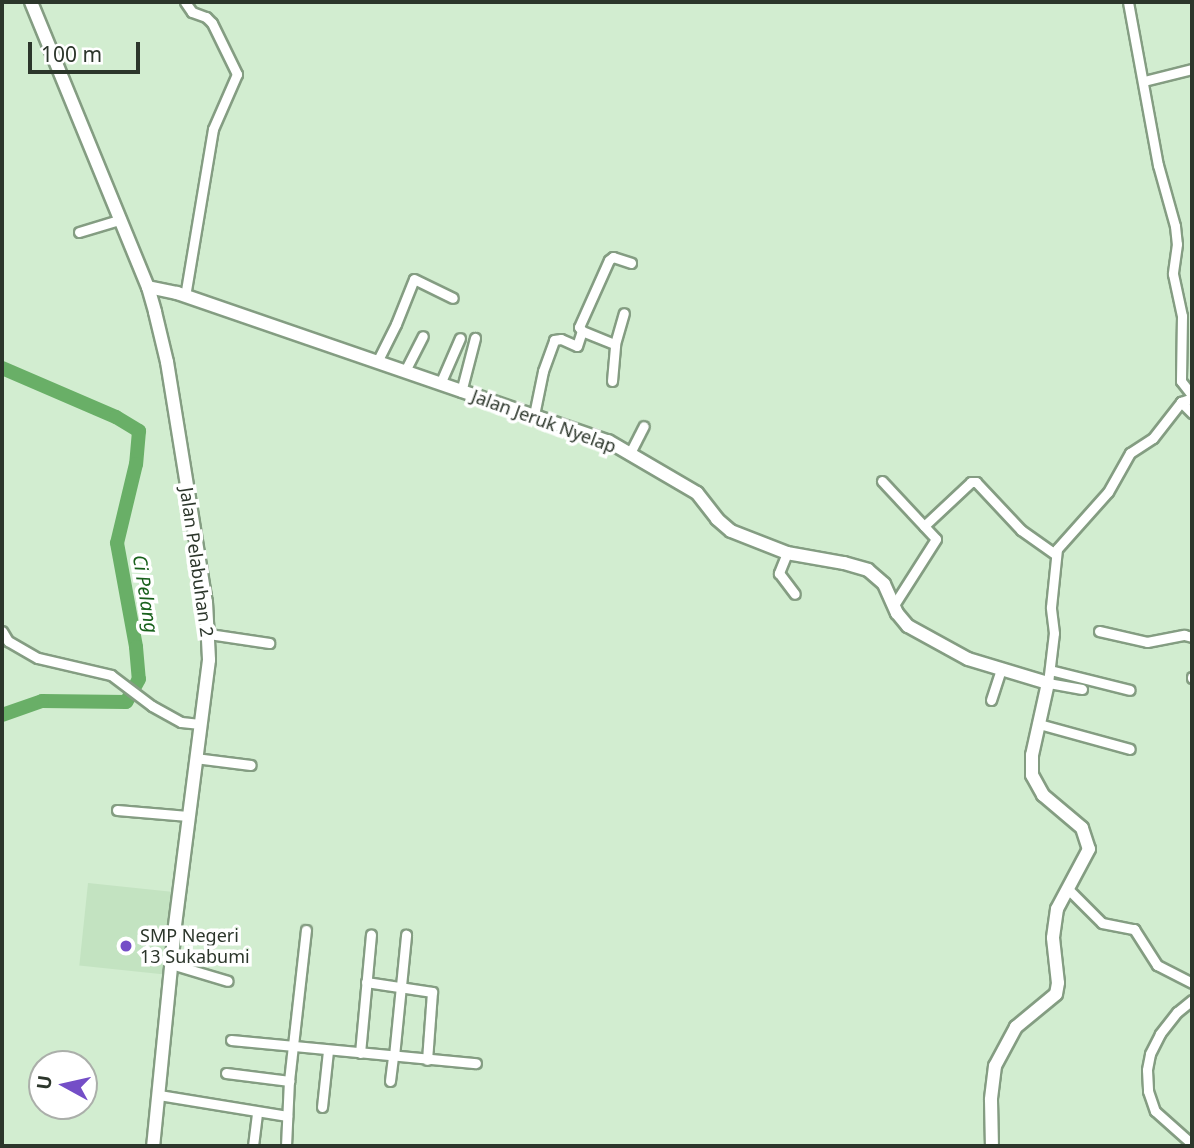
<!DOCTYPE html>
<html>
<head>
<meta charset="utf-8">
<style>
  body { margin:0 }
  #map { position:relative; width:1194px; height:1148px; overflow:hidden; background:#d2edd0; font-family:"Noto Sans",sans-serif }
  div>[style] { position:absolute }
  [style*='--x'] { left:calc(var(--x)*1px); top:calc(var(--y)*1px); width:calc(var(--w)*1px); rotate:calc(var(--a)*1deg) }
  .built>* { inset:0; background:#c3e3c1; transform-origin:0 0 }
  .river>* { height:14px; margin:-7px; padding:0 7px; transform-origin:7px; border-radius:7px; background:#69af67 }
  .roads { filter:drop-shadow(2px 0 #849d82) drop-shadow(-2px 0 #849d82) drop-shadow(0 2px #849d82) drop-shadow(0 -2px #849d82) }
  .street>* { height:9px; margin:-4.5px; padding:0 4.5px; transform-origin:4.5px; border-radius:4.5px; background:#fff }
  .secondary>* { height:12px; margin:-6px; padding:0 6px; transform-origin:6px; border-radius:6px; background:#fff }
  .dots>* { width:19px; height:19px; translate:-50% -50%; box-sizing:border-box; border:4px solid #fff; border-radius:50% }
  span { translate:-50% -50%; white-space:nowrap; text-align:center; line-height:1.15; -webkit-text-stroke:7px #fff; paint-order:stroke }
  .street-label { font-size:18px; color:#2c362b }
  .poi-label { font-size:18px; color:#2c362b }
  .left { translate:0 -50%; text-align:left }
  .water-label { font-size:19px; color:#18601b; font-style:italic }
  .frame { position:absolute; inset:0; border:4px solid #2c362b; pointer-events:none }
  .north { position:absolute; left:28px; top:1050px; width:70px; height:70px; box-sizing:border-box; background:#fff; border:2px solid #abafaa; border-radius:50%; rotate:278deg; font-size:19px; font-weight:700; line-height:28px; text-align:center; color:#2c362b }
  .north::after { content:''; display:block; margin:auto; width:24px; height:32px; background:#744ec7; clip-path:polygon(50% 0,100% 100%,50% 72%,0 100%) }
  .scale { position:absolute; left:28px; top:42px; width:112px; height:32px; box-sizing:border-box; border:4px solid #2c362b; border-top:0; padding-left:9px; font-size:21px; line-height:24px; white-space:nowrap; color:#2c362b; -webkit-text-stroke:5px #fff; paint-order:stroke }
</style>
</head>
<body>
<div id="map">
  <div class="built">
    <i style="left:88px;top:883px;width:86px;height:83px;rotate:6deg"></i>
  </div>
  <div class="river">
    <i style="--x:2;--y:368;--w:124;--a:23.3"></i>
    <i style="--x:116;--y:417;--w:27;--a:31"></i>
    <i style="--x:139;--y:431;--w:33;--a:95"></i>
    <i style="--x:136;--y:464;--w:81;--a:103.5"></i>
    <i style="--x:117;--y:543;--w:106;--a:79.6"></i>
    <i style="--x:136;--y:647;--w:32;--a:85"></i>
    <i style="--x:139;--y:679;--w:26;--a:119"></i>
    <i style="--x:126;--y:702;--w:84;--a:-179.3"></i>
    <i style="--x:42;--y:701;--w:42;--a:160.7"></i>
  </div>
  <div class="roads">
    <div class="street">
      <i style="--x:185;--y:2;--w:12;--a:55"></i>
      <i style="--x:192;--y:12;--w:15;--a:20"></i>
      <i style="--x:206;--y:17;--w:8;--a:45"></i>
      <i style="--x:212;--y:23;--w:57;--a:63.9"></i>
      <i style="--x:237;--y:74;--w:60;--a:113.6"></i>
      <i style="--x:213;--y:129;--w:169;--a:99.5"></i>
      <i style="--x:1128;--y:2;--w:166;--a:79.6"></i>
      <i style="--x:1158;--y:165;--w:63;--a:74.4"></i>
      <i style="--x:1175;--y:226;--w:18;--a:84"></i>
      <i style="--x:1177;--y:244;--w:30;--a:98"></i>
      <i style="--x:1173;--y:274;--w:43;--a:77.9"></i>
      <i style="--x:1182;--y:316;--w:65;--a:90.9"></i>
      <i style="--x:1181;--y:381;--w:18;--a:52"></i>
      <i style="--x:1144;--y:81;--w:49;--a:-14"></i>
      <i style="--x:79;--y:232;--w:42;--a:-16.7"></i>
      <i style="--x:582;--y:331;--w:35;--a:22"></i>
      <i style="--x:377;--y:362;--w:42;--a:-63.4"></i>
      <i style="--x:396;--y:324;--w:48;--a:-68.2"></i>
      <i style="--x:414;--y:279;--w:43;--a:26"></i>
      <i style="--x:405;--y:371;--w:39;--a:-63"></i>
      <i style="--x:612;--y:381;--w:37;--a:-85"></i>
      <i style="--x:615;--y:344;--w:32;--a:-74"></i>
      <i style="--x:440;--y:384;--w:50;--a:-66.5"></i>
      <i style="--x:461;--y:392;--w:56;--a:-75.5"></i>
      <i style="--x:1181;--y:402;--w:16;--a:45"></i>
      <i style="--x:534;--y:415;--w:45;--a:-78.4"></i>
      <i style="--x:543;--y:371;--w:33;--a:-70"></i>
      <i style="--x:554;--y:340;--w:7;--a:-8"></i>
      <i style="--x:561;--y:339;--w:17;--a:24"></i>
      <i style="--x:577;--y:346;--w:16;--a:-72"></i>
      <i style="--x:582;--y:331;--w:5;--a:-127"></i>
      <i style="--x:579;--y:327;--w:73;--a:-65.9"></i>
      <i style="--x:609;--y:260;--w:5;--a:-37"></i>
      <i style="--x:613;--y:257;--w:19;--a:18"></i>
      <i style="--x:630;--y:453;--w:30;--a:-63"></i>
      <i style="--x:882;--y:481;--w:79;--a:47"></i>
      <i style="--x:936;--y:539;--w:78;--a:122.5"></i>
      <i style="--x:924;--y:526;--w:64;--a:-43.1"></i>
      <i style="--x:971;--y:482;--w:5;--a:0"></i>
      <i style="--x:976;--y:482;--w:66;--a:46.8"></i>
      <i style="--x:1021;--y:530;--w:42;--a:35.2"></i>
      <i style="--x:787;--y:553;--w:22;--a:112"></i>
      <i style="--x:779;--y:573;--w:26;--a:53"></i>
      <i style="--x:2;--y:631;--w:12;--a:59"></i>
      <i style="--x:8;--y:641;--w:34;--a:30"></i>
      <i style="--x:38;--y:658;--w:75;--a:13.1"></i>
      <i style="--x:111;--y:675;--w:51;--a:37.1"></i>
      <i style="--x:152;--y:706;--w:33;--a:29"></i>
      <i style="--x:181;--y:722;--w:19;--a:6"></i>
      <i style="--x:1099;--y:631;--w:49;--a:12.9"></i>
      <i style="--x:1147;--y:642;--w:38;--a:-11"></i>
      <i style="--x:1184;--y:635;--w:8;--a:14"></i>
      <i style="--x:209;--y:634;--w:61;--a:8.5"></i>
      <i style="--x:1050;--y:670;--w:82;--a:14"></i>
      <i style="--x:1192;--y:677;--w:1;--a:90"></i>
      <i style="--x:1082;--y:689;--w:35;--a:-170"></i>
      <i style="--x:1048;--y:683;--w:50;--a:-83.2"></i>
      <i style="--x:1054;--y:633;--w:26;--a:-97"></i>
      <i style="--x:1051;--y:607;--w:58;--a:-84.1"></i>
      <i style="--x:1057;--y:549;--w:76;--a:-48.2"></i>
      <i style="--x:1108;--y:492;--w:45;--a:-60.6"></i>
      <i style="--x:1130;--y:453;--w:27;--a:-33"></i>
      <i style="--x:1153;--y:438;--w:46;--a:-52.1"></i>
      <i style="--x:1181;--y:402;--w:12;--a:-20"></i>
      <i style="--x:991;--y:700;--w:33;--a:-72"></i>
      <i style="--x:1039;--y:724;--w:94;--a:15.4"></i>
      <i style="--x:195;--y:758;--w:56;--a:7.1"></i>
      <i style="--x:117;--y:810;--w:71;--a:4.8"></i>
      <i style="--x:1067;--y:888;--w:49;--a:45"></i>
      <i style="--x:1102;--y:923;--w:33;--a:11"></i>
      <i style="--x:1134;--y:929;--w:43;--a:57.4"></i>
      <i style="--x:1157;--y:965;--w:39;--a:27"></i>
      <i style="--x:171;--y:964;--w:59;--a:16.6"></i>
      <i style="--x:366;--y:982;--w:67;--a:8.6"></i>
      <i style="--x:432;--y:992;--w:68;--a:94.2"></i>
      <i style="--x:1192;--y:1000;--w:19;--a:141"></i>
      <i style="--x:1177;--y:1012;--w:28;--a:128"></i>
      <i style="--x:1160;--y:1034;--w:22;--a:117"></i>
      <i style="--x:1150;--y:1054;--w:16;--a:101"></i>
      <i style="--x:1147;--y:1070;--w:21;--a:87"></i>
      <i style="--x:1148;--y:1091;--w:21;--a:71"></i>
      <i style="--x:1155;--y:1111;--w:50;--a:41.7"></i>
      <i style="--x:231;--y:1040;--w:246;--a:5.4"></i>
      <i style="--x:360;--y:1053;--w:119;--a:-84.7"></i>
      <i style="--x:394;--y:1056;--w:122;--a:-84.3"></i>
      <i style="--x:226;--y:1073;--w:64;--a:7.2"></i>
      <i style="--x:390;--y:1081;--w:25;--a:-83"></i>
      <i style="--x:159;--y:1095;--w:130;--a:9.3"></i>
      <i style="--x:322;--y:1107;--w:56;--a:-83.9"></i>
      <i style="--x:253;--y:1146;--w:33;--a:-83"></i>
      <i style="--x:286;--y:1146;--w:65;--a:-87.4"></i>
      <i style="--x:289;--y:1081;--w:152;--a:-83.6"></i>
    </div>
    <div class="secondary">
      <i style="--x:31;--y:2;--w:308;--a:67.7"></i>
      <i style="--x:148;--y:287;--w:26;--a:74"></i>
      <i style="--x:155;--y:312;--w:51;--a:76.5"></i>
      <i style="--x:167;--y:362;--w:243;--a:80.8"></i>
      <i style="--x:206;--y:602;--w:58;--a:87"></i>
      <i style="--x:209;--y:660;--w:269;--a:97.3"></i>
      <i style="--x:175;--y:927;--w:220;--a:95.7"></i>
      <i style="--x:148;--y:287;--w:30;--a:12"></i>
      <i style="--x:177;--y:293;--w:456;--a:19"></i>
      <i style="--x:608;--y:441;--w:103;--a:30.3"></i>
      <i style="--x:697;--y:493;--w:33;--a:52"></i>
      <i style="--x:717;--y:519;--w:18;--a:41"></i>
      <i style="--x:731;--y:531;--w:60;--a:21.4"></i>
      <i style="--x:787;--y:553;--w:58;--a:10"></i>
      <i style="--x:844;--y:563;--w:25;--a:16"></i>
      <i style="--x:868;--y:570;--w:21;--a:41"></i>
      <i style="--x:884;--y:584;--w:32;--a:66"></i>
      <i style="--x:897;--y:613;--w:17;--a:50"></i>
      <i style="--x:908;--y:626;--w:68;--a:28.8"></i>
      <i style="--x:968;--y:659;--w:84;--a:16.7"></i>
      <i style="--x:1048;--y:683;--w:74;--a:102.5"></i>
      <i style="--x:1032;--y:755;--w:20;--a:90"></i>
      <i style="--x:1032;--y:775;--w:23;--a:61"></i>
      <i style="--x:1043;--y:795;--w:51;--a:40.2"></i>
      <i style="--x:1082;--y:828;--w:22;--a:72"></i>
      <i style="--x:1089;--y:849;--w:68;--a:118.1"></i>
      <i style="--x:1057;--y:909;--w:29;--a:98"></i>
      <i style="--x:1053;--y:938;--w:45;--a:83.7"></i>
      <i style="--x:1058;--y:983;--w:11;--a:100"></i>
      <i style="--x:1056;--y:994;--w:52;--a:140.5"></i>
      <i style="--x:1016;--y:1027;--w:44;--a:118.3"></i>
      <i style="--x:995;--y:1066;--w:34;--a:97"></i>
      <i style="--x:991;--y:1100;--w:46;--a:88.8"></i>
    </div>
  </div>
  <div class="dots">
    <i style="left:126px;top:946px;background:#744ec7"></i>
  </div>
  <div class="street-label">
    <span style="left:544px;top:421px;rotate:20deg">Jalan Jeruk Nyelap</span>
    <span style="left:197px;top:562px;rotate:82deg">Jalan Pelabuhan 2</span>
  </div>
  <div class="poi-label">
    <span class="left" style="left:140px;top:946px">SMP Negeri<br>13 Sukabumi</span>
  </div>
  <div class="water-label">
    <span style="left:145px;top:594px;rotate:81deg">Ci Pelang</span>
  </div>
  <div class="frame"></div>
  <div class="north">U</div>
  <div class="scale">100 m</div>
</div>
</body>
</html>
